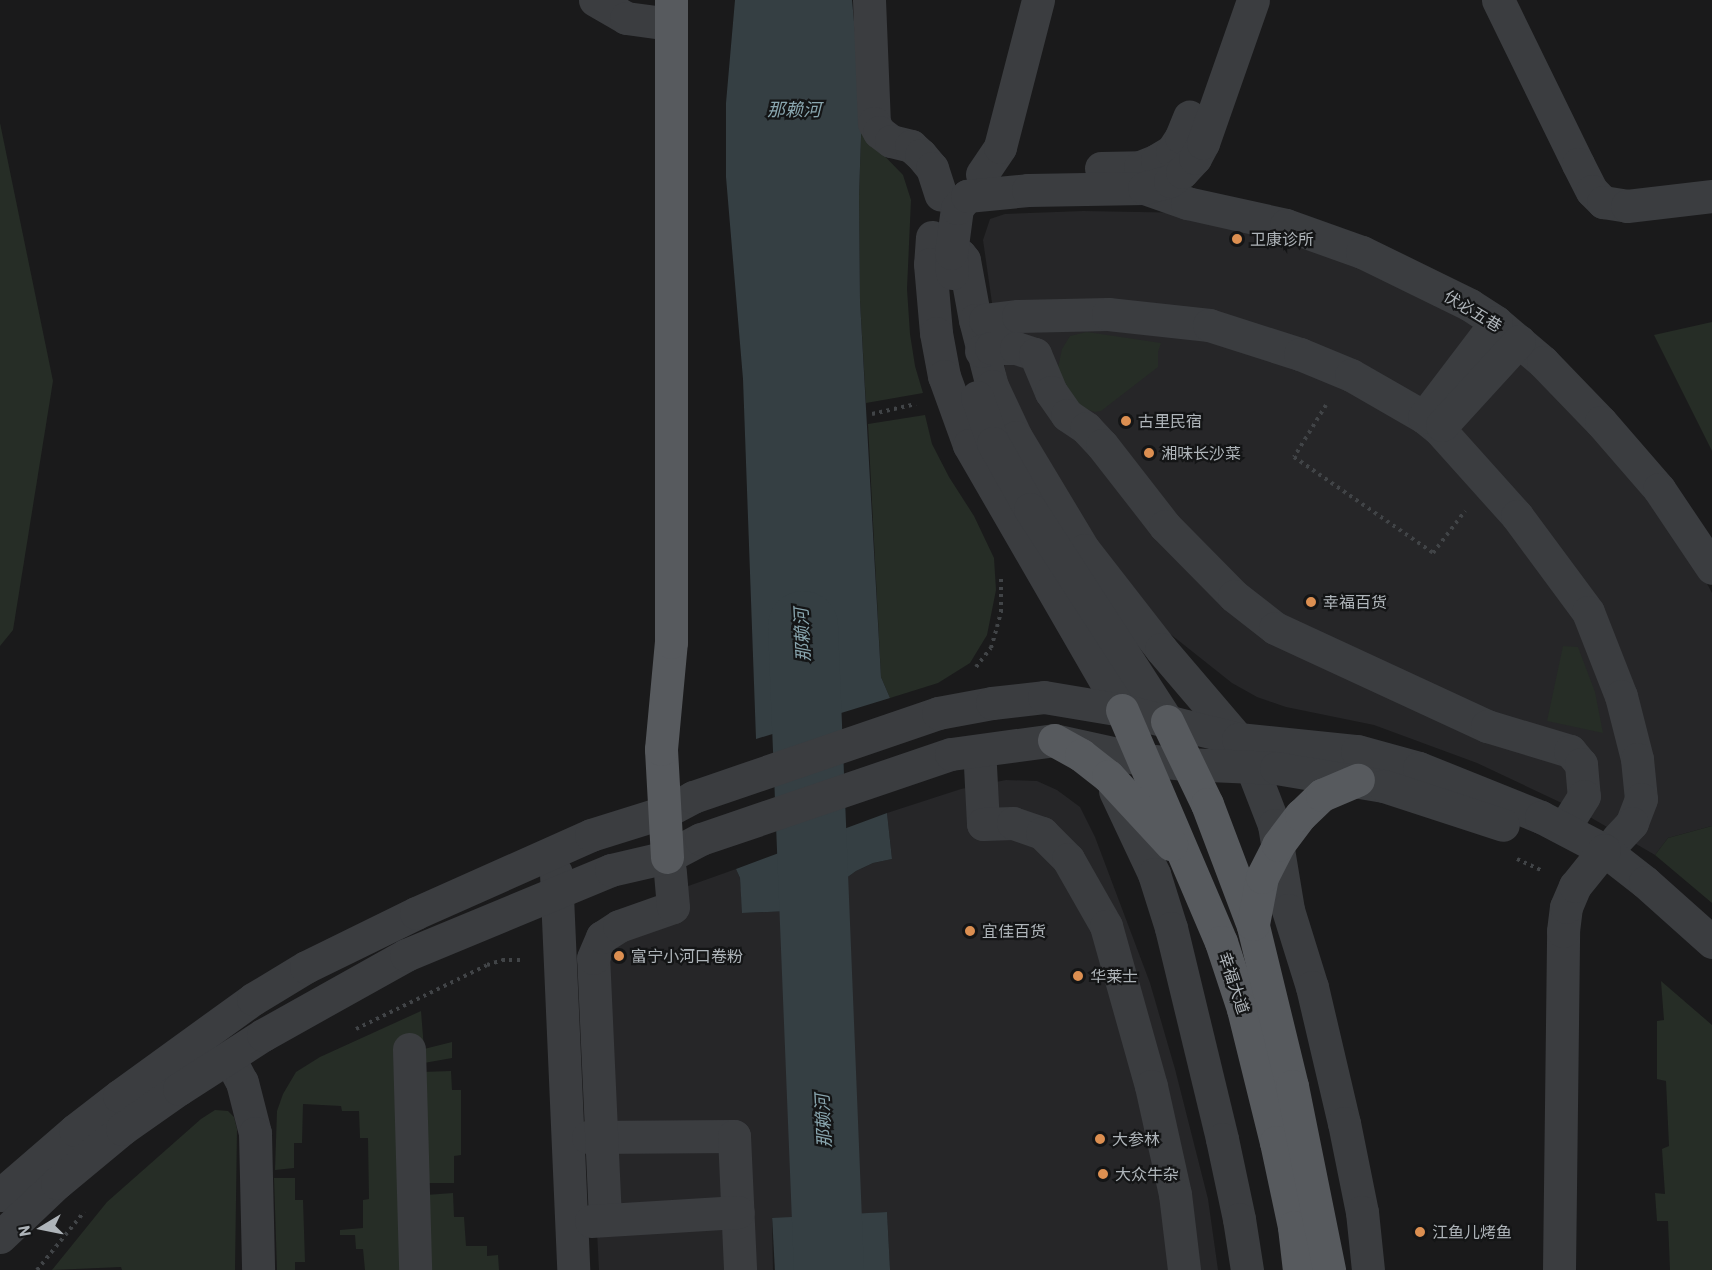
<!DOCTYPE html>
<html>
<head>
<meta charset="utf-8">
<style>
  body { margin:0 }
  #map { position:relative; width:1712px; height:1270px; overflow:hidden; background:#1a1a1b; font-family:Barlow,"Noto Sans SC",sans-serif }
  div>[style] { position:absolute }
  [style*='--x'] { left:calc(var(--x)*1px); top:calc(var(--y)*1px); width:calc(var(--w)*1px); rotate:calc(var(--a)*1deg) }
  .built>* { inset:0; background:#262628 }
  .green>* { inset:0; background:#262d26 }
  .water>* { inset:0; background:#353f43; transform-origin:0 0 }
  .river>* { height:70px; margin:-35px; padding:0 35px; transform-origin:35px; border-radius:35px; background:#353f43 }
  .path>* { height:4px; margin-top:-2px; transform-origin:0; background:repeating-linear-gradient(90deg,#414447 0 3px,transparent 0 7.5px) }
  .minor>* { height:33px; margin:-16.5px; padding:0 16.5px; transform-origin:16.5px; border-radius:16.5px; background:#3b3d40 }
  .major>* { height:33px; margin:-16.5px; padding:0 16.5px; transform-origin:16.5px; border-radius:16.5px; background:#575a5e }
  .dots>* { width:16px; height:16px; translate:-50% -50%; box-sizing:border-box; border:3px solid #141516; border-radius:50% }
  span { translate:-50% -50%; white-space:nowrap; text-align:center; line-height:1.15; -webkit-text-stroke:4.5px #141516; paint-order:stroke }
  .poi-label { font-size:16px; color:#aeb4b9 }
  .left { translate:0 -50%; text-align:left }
  .street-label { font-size:16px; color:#aeb4b9 }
  .water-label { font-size:18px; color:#89a6af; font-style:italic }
  .north { position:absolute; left:12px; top:1198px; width:60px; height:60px; -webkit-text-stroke:4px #141516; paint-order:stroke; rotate:260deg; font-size:16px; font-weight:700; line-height:24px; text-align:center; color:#aeb4b9 }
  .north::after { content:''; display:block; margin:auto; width:21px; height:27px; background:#aeb4b9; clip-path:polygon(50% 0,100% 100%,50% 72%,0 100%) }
</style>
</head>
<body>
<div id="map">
  <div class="built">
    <i style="clip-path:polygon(1083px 211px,1194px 213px,1230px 218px,1436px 298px,1570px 398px,1701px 572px,1712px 593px,1712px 826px,1668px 838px,1655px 855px,1583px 813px,1477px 763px,1374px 725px,1286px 707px,1257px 697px,1232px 683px,1169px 633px,1138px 598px,1070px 502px,1038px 445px,1008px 383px,993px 310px,983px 240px,990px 219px,1005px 214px)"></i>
    <i style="clip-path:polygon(1006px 780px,1037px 781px,1057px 790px,1080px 807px,1095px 837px,1150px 983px,1175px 1069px,1208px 1199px,1218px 1270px,890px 1270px,887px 1212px,772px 1219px,773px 1270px,599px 1270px,583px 962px,649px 900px,736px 869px,740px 878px,743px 913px,811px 910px,823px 895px,856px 871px,873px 863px,892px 859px,887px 813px,961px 789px)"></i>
  </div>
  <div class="green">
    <i style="clip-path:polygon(862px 108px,874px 145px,903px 175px,911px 200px,907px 289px,910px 334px,915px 366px,923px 393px,866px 403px,860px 301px,859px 196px)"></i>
    <i style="clip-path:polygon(0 123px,53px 381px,13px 630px,0 646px)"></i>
    <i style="clip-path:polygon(1712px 322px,1712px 451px,1654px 335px)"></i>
    <i style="clip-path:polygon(1087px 332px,1161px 343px,1158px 352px,1158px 367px,1101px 411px,1095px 412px,1069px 403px,1058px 368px,1062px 349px,1070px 336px)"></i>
    <i style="clip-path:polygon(925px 415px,932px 444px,949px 477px,974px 516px,994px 558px,996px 590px,987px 635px,970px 663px,938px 683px,890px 698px,881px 677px,868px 424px)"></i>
    <i style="clip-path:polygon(1563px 646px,1578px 647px,1595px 692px,1603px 733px,1547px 721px)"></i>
    <i style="clip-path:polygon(1712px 826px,1712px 903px,1655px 855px,1668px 838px)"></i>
    <i style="clip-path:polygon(1661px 981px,1712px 1025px,1712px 1270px,1670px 1270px,1668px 1221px,1657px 1221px,1655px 1193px,1665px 1194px,1662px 1149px,1669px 1146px,1666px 1081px,1657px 1079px,1657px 1021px,1664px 1020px)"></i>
    <i style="clip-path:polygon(421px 1011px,424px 1049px,452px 1042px,452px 1058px,424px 1063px,400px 1270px,365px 1270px,363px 1249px,356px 1249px,355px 1235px,340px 1235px,340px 1230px,363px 1228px,363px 1200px,369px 1199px,368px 1138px,360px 1138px,359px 1111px,342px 1111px,341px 1106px,303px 1104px,302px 1143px,294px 1143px,294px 1168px,275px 1170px,277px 1111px,283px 1094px,296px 1072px,320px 1057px)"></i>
    <i style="clip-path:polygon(451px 1071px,452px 1090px,461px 1090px,461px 1155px,454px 1156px,454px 1183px,424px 1183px,422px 1072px)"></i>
    <i style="clip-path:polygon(215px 1110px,228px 1111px,234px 1117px,237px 1129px,235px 1270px,122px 1270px,121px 1267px,52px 1270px,107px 1202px,201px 1119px)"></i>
    <i style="clip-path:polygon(274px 1178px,295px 1178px,295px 1200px,303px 1200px,305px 1262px,295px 1262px,295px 1270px,277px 1270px)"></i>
    <i style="clip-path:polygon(453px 1193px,454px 1217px,464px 1217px,466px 1246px,487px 1246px,487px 1256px,498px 1255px,499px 1270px,430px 1270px,426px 1195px)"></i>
  </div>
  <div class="water">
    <i style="clip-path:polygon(735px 0,852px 0,862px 108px,859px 196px,860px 301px,881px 677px,890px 698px,756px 739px,743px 379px,726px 177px,726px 103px)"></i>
    <i style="clip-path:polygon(887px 813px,892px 859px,873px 863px,856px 871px,823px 895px,811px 910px,742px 913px,740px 878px,736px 869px)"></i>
    <i style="left:887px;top:1212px;width:58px;height:115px;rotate:87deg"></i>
  </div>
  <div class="river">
    <i style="--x:803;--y:626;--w:645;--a:87.69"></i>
  </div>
  <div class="path">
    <i style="--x:1326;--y:405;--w:61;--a:121.6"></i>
    <i style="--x:1294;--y:457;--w:169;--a:34.6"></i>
    <i style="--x:1433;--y:553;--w:53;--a:-52.7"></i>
    <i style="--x:872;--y:414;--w:45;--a:-12.8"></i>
    <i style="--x:976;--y:667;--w:24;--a:-52"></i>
    <i style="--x:991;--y:648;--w:22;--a:-74"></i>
    <i style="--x:997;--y:627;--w:16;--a:-75"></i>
    <i style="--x:1001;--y:612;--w:33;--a:-90"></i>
    <i style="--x:1517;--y:859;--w:29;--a:25"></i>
    <i style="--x:356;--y:1029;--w:146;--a:-26"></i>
    <i style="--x:487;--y:965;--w:16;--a:-18"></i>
    <i style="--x:502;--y:960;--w:22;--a:0"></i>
    <i style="--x:37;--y:1270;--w:75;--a:-51"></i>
  </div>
  <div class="minor">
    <i style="--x:595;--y:0;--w:36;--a:30"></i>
    <i style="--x:626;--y:18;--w:44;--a:7.8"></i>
    <i style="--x:869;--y:0;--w:123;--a:87.7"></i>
    <i style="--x:874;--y:123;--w:10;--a:61"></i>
    <i style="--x:879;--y:132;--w:15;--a:37"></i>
    <i style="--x:891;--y:141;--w:21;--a:14"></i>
    <i style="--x:911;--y:146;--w:13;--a:42"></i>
    <i style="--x:921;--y:155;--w:17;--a:50"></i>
    <i style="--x:932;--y:168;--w:28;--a:72"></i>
    <i style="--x:1498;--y:0;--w:182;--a:64"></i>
    <i style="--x:1578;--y:164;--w:30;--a:63"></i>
    <i style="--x:1592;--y:191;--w:16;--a:45"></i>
    <i style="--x:1603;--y:202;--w:24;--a:9"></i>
    <i style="--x:1627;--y:206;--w:86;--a:-6.7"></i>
    <i style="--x:1101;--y:168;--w:39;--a:-1"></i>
    <i style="--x:1140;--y:167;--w:18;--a:-22"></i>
    <i style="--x:1157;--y:160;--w:17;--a:-31"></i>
    <i style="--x:1172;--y:151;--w:17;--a:-57"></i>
    <i style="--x:1181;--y:137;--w:22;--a:-68"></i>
    <i style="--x:982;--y:174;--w:32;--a:-56"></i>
    <i style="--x:1000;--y:147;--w:152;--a:-75.5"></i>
    <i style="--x:1144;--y:188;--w:46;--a:19.2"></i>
    <i style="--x:1187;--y:203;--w:101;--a:12.5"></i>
    <i style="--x:1286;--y:225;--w:81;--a:19.6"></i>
    <i style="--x:1362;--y:252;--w:120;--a:26.1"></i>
    <i style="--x:1470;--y:305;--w:31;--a:33"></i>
    <i style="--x:1496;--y:322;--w:62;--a:40.4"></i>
    <i style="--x:1543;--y:362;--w:83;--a:46"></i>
    <i style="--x:1601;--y:422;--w:89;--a:49.1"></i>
    <i style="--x:1659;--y:489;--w:95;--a:56.1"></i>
    <i style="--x:932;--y:237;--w:27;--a:94"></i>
    <i style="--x:930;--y:264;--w:69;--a:85"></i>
    <i style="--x:936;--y:333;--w:44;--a:79.5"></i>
    <i style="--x:944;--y:376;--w:73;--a:70.1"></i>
    <i style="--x:969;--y:445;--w:306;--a:60"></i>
    <i style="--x:951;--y:253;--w:9;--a:13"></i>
    <i style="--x:960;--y:255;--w:6;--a:51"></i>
    <i style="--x:964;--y:260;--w:61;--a:79.6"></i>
    <i style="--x:975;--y:320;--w:68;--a:75.6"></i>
    <i style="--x:992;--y:386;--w:56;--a:64.8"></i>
    <i style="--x:1016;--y:437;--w:132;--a:59"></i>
    <i style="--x:1084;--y:550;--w:125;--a:52.1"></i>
    <i style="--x:1161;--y:649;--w:118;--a:49.5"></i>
    <i style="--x:1238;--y:739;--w:32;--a:64"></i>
    <i style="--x:1252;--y:768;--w:61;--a:68.9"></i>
    <i style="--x:1274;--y:825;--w:86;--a:80.6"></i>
    <i style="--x:1288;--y:910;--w:81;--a:72.7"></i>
    <i style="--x:1312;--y:987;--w:140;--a:76.8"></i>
    <i style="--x:1344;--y:1123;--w:91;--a:78.6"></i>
    <i style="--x:1362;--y:1212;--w:58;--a:84.1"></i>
    <i style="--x:952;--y:273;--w:20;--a:-93"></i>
    <i style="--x:951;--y:253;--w:45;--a:-82.4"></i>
    <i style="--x:957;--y:208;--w:16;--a:-50"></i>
    <i style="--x:967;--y:196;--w:61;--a:-5.6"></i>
    <i style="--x:1028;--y:190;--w:116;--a:-1"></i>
    <i style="--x:1144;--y:188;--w:27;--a:-15"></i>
    <i style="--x:1170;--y:181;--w:15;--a:-37"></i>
    <i style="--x:1182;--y:172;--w:19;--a:-47"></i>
    <i style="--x:1195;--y:158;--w:17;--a:-62"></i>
    <i style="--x:1203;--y:143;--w:151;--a:-70.7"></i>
    <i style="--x:985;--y:320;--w:33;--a:-7"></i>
    <i style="--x:1018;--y:316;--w:90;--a:-1.3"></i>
    <i style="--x:1108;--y:314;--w:102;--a:6.2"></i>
    <i style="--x:1209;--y:325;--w:96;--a:17.7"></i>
    <i style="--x:1300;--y:354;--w:55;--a:22.4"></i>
    <i style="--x:1351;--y:375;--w:84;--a:29.9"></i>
    <i style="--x:1424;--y:417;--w:19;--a:39"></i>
    <i style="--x:1439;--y:429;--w:117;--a:48.1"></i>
    <i style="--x:1517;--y:516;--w:119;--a:53.5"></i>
    <i style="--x:1588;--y:612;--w:90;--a:68.6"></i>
    <i style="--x:1621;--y:696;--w:65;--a:75.7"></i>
    <i style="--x:1637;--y:759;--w:40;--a:84.3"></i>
    <i style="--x:1641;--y:799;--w:26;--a:111"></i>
    <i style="--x:1632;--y:823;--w:22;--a:133"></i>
    <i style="--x:981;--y:351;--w:10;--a:-17"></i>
    <i style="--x:991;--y:348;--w:25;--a:0"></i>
    <i style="--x:1016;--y:348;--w:20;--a:18"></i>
    <i style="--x:1035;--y:354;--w:41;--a:67.2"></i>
    <i style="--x:1051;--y:392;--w:28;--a:55"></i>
    <i style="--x:1067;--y:415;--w:23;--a:34"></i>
    <i style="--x:1086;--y:428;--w:23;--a:47"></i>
    <i style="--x:1102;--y:445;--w:103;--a:52.1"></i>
    <i style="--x:1165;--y:526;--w:98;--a:45.4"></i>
    <i style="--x:1234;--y:596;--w:52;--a:38"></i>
    <i style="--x:1275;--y:628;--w:234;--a:24.8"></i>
    <i style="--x:1487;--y:726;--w:87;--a:16.8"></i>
    <i style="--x:1570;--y:751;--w:17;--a:50"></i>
    <i style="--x:1581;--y:764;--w:32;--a:85"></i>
    <i style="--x:1584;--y:796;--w:38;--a:122"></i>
    <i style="--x:977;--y:397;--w:49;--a:70.8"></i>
    <i style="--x:993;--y:443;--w:76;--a:60.7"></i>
    <i style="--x:1030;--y:509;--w:252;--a:57.1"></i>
    <i style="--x:1424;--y:417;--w:119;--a:-52.8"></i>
    <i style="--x:1442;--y:425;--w:114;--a:-47.5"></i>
    <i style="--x:980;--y:766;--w:58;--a:87"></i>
    <i style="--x:983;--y:824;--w:30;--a:-2"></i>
    <i style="--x:1013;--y:823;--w:31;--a:19"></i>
    <i style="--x:1042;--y:833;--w:37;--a:45"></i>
    <i style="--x:1068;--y:859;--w:77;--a:60.4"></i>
    <i style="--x:1106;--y:926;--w:166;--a:74.3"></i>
    <i style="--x:1151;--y:1086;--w:111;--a:77.5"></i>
    <i style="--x:1175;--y:1194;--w:77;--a:83.2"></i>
    <i style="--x:1115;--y:791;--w:92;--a:64.8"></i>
    <i style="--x:1154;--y:874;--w:57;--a:72.5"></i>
    <i style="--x:1171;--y:928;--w:217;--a:76.4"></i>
    <i style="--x:1222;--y:1139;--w:82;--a:78"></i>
    <i style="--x:1239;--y:1219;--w:52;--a:81.1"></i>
    <i style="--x:556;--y:873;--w:397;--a:87.5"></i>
    <i style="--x:409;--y:1049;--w:221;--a:88.4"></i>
    <i style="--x:229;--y:1058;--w:27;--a:62"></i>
    <i style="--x:242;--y:1082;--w:53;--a:75.7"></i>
    <i style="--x:255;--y:1133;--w:137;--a:88.7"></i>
    <i style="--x:588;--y:1137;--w:146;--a:-0.4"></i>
    <i style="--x:734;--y:1136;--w:134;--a:87.4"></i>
    <i style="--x:0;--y:1195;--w:99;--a:-40.9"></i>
    <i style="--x:75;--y:1130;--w:56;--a:-37.7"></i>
    <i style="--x:119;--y:1096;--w:165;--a:-35.9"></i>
    <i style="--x:253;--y:999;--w:62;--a:-31.1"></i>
    <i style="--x:306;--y:967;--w:123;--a:-26.1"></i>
    <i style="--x:416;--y:913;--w:192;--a:-24"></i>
    <i style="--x:591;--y:835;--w:77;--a:-17.3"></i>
    <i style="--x:665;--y:812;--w:32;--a:-28"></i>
    <i style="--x:693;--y:797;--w:259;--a:-18.9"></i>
    <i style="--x:938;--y:713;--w:55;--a:-10.5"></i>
    <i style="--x:992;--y:703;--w:52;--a:-6.6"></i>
    <i style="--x:1044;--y:697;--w:79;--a:9.5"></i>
    <i style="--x:1122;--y:710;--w:120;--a:14"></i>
    <i style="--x:1238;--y:739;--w:120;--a:5.8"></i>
    <i style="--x:1357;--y:751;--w:64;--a:15.3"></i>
    <i style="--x:1419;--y:768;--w:131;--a:21.9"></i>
    <i style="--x:1541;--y:817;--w:71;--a:27.6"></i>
    <i style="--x:1604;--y:850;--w:52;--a:38"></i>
    <i style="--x:1645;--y:882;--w:90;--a:41.8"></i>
    <i style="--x:605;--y:1219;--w:261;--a:-92.6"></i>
    <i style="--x:593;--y:958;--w:23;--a:-67"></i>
    <i style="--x:602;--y:937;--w:20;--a:-33"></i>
    <i style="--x:619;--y:926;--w:57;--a:-19.4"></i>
    <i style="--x:673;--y:907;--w:37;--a:-95"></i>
    <i style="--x:591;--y:1221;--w:147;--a:-3.5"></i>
    <i style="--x:0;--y:1237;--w:79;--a:-43.5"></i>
    <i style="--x:57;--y:1183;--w:85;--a:-39.7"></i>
    <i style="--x:122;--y:1129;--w:70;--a:-35.1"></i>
    <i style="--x:179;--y:1089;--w:100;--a:-32.7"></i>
    <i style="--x:263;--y:1035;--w:164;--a:-29.2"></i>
    <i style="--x:406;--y:955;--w:222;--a:-22.5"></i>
    <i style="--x:611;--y:870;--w:57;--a:-13.1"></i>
    <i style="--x:667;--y:857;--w:38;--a:-28"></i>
    <i style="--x:701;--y:839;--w:264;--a:-18.8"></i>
    <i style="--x:951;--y:754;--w:104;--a:-7.7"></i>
    <i style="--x:1054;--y:740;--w:92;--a:12.5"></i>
    <i style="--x:1144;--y:760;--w:42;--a:5.4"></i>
    <i style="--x:1186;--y:764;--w:90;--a:2.5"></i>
    <i style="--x:1276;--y:768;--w:109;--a:9.5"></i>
    <i style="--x:1384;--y:786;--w:125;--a:18.1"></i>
    <i style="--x:1559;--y:1270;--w:339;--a:-89.3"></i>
    <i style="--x:1563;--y:931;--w:24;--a:-83"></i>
    <i style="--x:1566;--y:907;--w:23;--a:-67"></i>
    <i style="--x:1575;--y:886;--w:46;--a:-51.1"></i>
  </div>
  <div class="major">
    <i style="--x:1122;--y:710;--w:252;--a:66.9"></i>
    <i style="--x:1221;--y:942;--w:71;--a:71.8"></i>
    <i style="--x:1243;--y:1009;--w:137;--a:76.1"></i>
    <i style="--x:1276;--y:1142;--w:87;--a:78"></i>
    <i style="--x:1294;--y:1227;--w:43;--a:83.4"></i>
    <i style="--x:1167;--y:721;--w:92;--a:64.3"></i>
    <i style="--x:1207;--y:804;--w:130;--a:69.3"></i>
    <i style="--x:1253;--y:926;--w:165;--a:76.3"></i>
    <i style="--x:1292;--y:1086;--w:188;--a:78.6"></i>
    <i style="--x:1054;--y:740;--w:31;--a:29"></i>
    <i style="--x:1081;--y:755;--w:34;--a:38"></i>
    <i style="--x:1108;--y:776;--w:93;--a:47.2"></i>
    <i style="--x:667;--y:857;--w:108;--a:-93.2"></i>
    <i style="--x:661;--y:749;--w:107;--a:-84.7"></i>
    <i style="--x:671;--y:642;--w:642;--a:-90"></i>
    <i style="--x:1253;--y:924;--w:48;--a:-79.2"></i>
    <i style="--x:1262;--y:877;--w:36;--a:-63"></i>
    <i style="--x:1278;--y:845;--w:38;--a:-53"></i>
    <i style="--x:1301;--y:815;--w:29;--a:-44"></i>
    <i style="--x:1322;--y:795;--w:39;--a:-23"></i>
  </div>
  <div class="dots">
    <i style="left:1237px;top:239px;background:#dc8f51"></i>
    <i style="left:1126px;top:421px;background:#dc8f51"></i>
    <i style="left:1149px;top:453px;background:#dc8f51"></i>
    <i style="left:1311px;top:602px;background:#dc8f51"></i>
    <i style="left:970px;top:931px;background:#dc8f51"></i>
    <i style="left:619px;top:956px;background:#dc8f51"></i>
    <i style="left:1078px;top:976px;background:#dc8f51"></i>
    <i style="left:1100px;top:1139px;background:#dc8f51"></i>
    <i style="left:1103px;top:1174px;background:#dc8f51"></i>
    <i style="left:1420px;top:1232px;background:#dc8f51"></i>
  </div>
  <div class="poi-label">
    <span class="left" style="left:1250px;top:239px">卫康诊所</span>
    <span class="left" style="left:1138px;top:421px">古里民宿</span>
    <span class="left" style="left:1161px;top:453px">湘味长沙菜</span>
    <span class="left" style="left:1323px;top:602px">幸福百货</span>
    <span class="left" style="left:982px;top:931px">宜佳百货</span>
    <span class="left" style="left:631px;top:956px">富宁小河口卷粉</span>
    <span class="left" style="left:1090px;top:976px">华莱士</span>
    <span class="left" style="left:1112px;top:1139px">大参林</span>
    <span class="left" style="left:1115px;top:1174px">大众牛杂</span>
    <span class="left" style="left:1432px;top:1232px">江鱼儿烤鱼</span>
  </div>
  <div class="street-label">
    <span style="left:1473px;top:311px;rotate:31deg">伏必五巷</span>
    <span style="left:1234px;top:983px;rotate:72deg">幸福大道</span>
  </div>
  <div class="water-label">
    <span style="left:794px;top:109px">那赖河</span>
    <span style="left:802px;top:635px;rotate:-93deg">那赖河</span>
    <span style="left:823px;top:1121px;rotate:-93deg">那赖河</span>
  </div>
  <div class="north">N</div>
</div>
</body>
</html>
